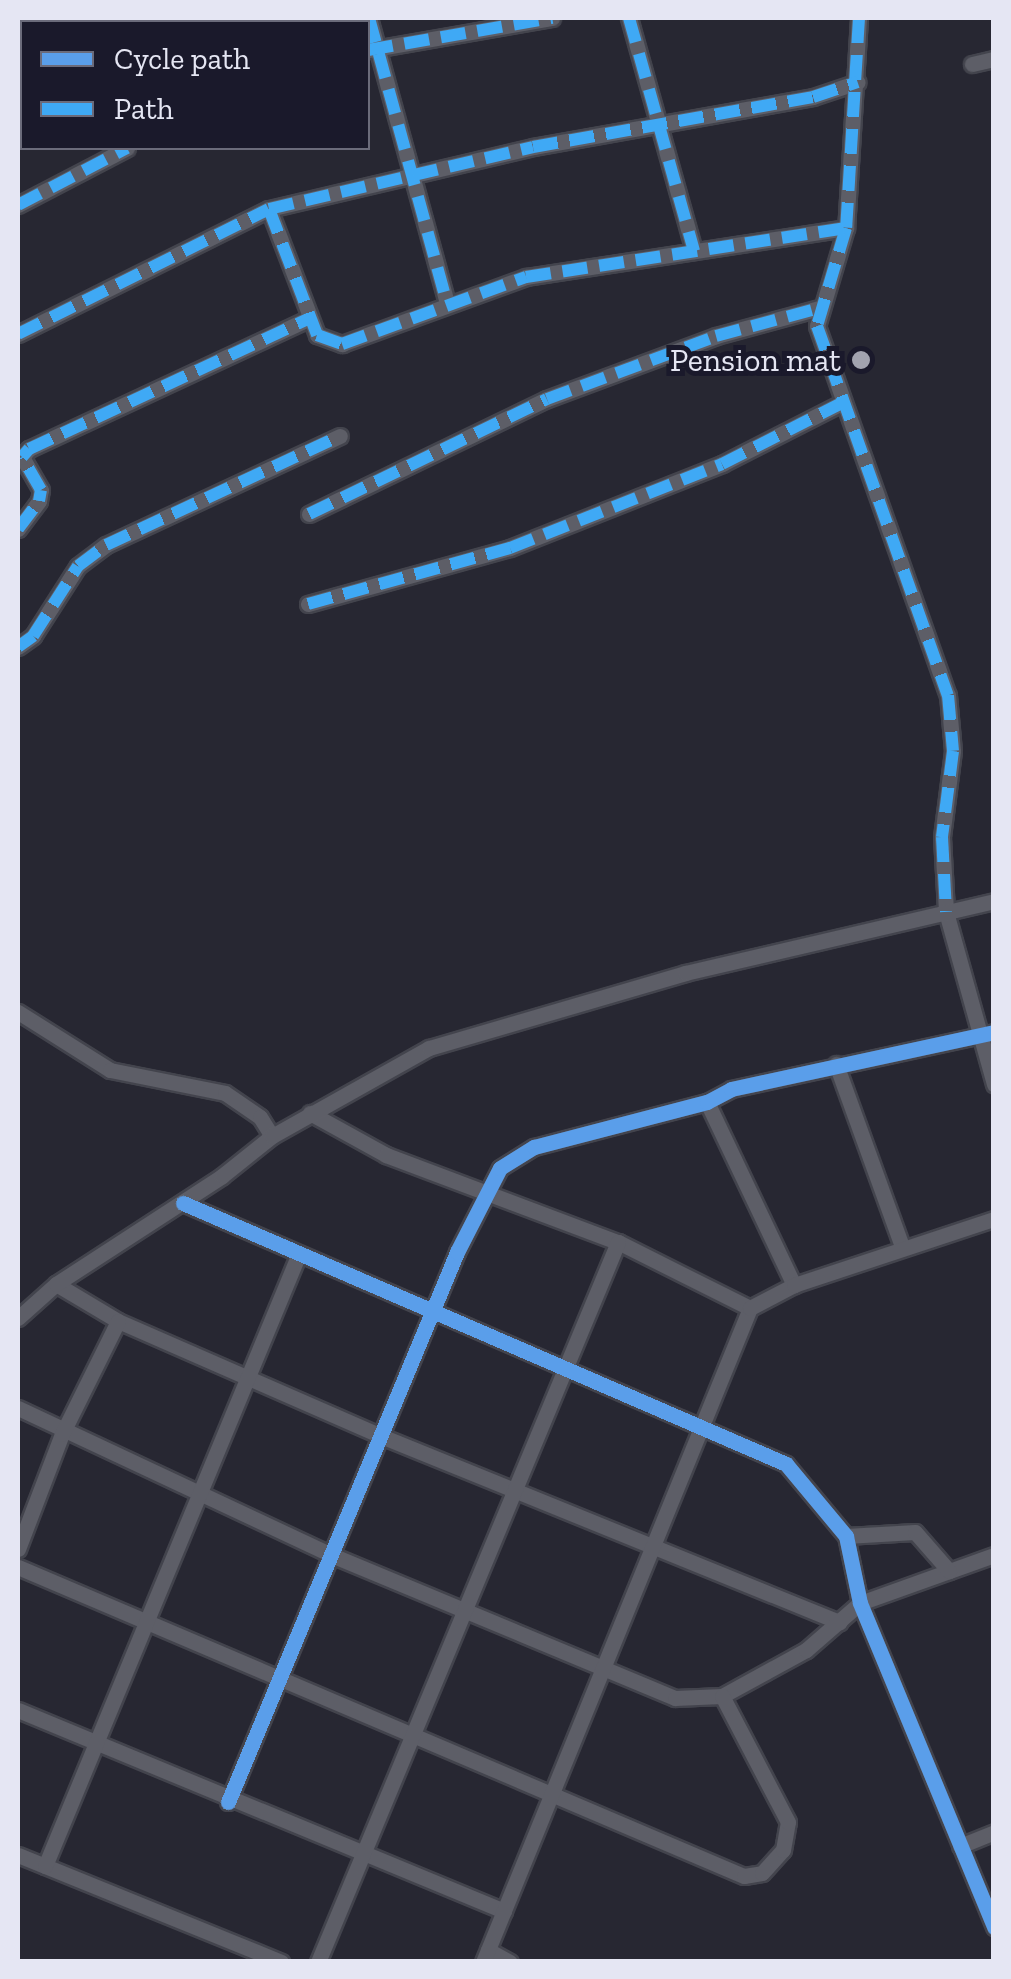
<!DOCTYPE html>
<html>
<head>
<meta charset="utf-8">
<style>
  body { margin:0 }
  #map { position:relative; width:1011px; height:1979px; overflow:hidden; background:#272732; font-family:"Zilla Slab",serif }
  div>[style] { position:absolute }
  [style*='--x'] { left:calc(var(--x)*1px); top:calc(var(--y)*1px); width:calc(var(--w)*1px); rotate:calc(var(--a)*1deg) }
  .roads { filter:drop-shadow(2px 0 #43444d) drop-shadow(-2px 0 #43444d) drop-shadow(0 2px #43444d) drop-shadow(0 -2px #43444d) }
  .minor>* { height:15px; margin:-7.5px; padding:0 7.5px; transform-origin:7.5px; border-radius:7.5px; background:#5d5e67 }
  .quiet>* { height:12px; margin-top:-6px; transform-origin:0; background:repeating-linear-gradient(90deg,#3fa9f5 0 25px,transparent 0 37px) }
  .cycleway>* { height:15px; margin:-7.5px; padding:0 7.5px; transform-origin:7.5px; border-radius:7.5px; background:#5a9eea }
  .dots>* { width:28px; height:28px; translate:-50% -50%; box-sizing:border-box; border:5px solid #1a192b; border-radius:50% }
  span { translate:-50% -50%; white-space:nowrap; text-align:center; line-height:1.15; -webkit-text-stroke:10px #1a192b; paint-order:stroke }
  .poi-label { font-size:32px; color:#e5e6f3 }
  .right { translate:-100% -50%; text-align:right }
  .frame { position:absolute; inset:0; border:20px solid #e5e6f3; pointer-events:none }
  .legend { position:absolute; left:20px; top:20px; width:350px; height:130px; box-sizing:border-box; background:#1a192b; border:2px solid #6b6b7b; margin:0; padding:12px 18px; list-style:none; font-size:30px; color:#e5e6f3 }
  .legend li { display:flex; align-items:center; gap:20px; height:50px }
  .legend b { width:50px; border:2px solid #6b6b7b }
</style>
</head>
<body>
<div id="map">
  <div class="roads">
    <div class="minor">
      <i style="--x:103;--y:18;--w:4;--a:76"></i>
      <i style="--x:235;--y:18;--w:4;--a:63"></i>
      <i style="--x:369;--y:18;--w:295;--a:74.7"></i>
      <i style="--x:629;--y:18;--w:242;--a:74.4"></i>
      <i style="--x:859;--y:18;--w:210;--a:93.5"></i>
      <i style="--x:846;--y:228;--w:102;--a:106.5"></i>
      <i style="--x:817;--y:326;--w:392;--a:70.5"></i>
      <i style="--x:948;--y:695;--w:56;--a:84.9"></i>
      <i style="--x:953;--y:751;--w:87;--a:97.3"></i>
      <i style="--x:942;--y:837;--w:75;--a:86.9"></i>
      <i style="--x:946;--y:912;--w:179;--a:74.4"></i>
      <i style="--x:368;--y:50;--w:187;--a:-9.9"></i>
      <i style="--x:972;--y:64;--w:23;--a:-13"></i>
      <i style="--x:18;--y:205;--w:123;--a:-27.6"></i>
      <i style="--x:269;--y:209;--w:135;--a:69.1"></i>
      <i style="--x:317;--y:335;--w:27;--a:20"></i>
      <i style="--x:342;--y:344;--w:196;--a:-20"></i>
      <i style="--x:526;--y:277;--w:324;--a:-8.7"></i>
      <i style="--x:18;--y:334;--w:280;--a:-26.5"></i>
      <i style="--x:269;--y:209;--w:271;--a:-13.2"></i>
      <i style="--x:533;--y:147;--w:284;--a:-10.1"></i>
      <i style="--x:813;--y:97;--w:47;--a:-18.4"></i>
      <i style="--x:309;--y:514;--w:264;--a:-25.8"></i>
      <i style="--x:547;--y:399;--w:180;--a:-20.4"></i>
      <i style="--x:716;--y:336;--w:107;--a:-15.2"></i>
      <i style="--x:18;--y:529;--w:35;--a:-53"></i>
      <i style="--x:39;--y:501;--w:11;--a:-80"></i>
      <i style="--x:41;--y:490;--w:38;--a:-120"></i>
      <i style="--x:22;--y:457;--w:11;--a:-49"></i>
      <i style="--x:29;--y:449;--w:308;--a:-25"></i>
      <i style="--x:308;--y:604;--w:210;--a:-15.5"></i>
      <i style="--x:510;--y:548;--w:228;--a:-21.6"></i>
      <i style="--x:722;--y:464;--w:132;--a:-27"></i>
      <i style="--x:18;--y:647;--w:19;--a:-36"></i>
      <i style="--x:33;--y:636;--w:83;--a:-57.3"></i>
      <i style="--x:78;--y:566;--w:35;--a:-37"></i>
      <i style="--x:106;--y:545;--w:258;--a:-25"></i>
      <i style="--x:18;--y:1012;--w:109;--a:32.2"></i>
      <i style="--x:110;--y:1070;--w:117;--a:11.3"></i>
      <i style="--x:225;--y:1093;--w:42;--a:34.4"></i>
      <i style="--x:260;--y:1117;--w:22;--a:58"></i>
      <i style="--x:836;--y:1064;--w:194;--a:70.1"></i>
      <i style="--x:707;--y:1102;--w:203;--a:64.6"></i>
      <i style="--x:310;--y:1113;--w:87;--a:28.9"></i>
      <i style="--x:386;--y:1155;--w:248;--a:20.6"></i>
      <i style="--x:618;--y:1242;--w:148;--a:26.6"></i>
      <i style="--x:183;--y:1203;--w:657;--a:23.4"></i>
      <i style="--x:786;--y:1464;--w:94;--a:50.2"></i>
      <i style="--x:846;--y:1536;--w:68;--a:78.2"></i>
      <i style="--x:860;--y:1603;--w:351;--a:67.5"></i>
      <i style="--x:56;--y:1284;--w:72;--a:30.8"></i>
      <i style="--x:118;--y:1321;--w:287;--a:23.6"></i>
      <i style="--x:381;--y:1436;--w:495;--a:22.1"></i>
      <i style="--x:18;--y:1318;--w:51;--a:-41.8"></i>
      <i style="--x:56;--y:1284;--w:198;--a:-33"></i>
      <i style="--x:222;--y:1176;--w:64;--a:-38.7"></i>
      <i style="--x:272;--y:1136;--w:180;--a:-29.3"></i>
      <i style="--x:429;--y:1048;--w:267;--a:-16.3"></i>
      <i style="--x:685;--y:973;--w:317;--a:-13.1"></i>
      <i style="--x:18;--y:1408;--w:344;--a:25.1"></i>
      <i style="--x:329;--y:1554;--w:375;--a:22.6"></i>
      <i style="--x:675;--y:1698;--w:47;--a:-2.4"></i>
      <i style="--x:722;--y:1696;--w:96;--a:-28.7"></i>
      <i style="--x:806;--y:1650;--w:72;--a:-41"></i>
      <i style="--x:860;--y:1603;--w:142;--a:-19.7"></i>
      <i style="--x:846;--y:1536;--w:69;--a:-3.3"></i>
      <i style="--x:915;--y:1532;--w:52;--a:48.9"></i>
      <i style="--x:18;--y:1549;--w:123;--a:-69.1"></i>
      <i style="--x:62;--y:1434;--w:126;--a:-63.6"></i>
      <i style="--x:18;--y:1567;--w:789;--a:23.06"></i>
      <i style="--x:744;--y:1876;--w:18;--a:-9"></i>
      <i style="--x:762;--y:1873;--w:31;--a:-48"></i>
      <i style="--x:783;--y:1850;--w:28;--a:-80"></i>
      <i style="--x:788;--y:1822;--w:142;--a:-117.6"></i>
      <i style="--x:18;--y:1710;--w:526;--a:22.47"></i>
      <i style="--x:228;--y:1802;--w:596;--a:-67.39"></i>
      <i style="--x:457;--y:1252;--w:94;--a:-62.9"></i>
      <i style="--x:500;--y:1168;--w:40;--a:-32"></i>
      <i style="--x:534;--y:1147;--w:179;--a:-14.6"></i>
      <i style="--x:707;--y:1102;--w:27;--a:-28"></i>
      <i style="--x:731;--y:1089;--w:269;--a:-12.2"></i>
      <i style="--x:960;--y:1846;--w:37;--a:-22"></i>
      <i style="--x:18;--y:1855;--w:284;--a:22.1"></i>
      <i style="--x:45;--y:1866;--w:660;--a:-67.47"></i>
      <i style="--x:488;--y:1950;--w:25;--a:29"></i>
      <i style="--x:318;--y:1962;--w:780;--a:-67.38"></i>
      <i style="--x:483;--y:1962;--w:706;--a:-67.79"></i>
      <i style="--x:750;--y:1308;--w:50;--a:-27.6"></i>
      <i style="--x:794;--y:1285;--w:211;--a:-18.3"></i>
    </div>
  </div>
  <div class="quiet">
    <i style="--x:103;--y:18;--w:4;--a:76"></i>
    <i style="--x:235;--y:18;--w:4;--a:63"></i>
    <i style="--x:369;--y:18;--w:295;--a:74.7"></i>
    <i style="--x:629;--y:18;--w:242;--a:74.4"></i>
    <i style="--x:859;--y:18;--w:210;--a:93.5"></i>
    <i style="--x:846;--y:228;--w:102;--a:106.5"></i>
    <i style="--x:817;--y:326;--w:392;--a:70.5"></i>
    <i style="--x:948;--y:695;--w:56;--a:84.9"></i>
    <i style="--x:953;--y:751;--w:87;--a:97.3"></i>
    <i style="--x:942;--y:837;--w:75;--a:86.9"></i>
    <i style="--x:368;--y:50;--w:187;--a:-9.9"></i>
    <i style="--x:18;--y:205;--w:123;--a:-27.6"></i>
    <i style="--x:269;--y:209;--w:135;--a:69.1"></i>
    <i style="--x:317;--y:335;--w:27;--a:20"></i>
    <i style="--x:342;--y:344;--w:196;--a:-20"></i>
    <i style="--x:526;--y:277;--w:324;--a:-8.7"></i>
    <i style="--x:18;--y:334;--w:280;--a:-26.5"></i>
    <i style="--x:269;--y:209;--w:271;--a:-13.2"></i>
    <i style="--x:533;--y:147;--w:284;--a:-10.1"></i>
    <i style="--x:813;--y:97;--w:47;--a:-18.4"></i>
    <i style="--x:309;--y:514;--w:264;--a:-25.8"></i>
    <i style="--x:547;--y:399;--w:180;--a:-20.4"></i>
    <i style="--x:716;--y:336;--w:107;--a:-15.2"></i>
    <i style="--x:18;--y:529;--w:35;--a:-53"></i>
    <i style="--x:39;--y:501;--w:11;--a:-80"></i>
    <i style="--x:41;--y:490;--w:38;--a:-120"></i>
    <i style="--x:22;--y:457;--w:11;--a:-49"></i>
    <i style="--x:29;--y:449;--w:308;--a:-25"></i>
    <i style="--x:308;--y:604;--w:210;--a:-15.5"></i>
    <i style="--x:510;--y:548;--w:228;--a:-21.6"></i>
    <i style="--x:722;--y:464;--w:132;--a:-27"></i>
    <i style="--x:18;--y:647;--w:19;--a:-36"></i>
    <i style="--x:33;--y:636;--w:83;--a:-57.3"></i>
    <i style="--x:78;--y:566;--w:35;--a:-37"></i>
    <i style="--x:106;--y:545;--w:258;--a:-25"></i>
  </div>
  <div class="cycleway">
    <i style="--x:183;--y:1203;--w:657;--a:23.4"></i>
    <i style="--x:786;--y:1464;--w:94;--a:50.2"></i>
    <i style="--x:846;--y:1536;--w:68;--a:78.2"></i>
    <i style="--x:860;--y:1603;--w:351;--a:67.5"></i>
    <i style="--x:228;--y:1802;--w:596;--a:-67.39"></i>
    <i style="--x:457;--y:1252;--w:94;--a:-62.9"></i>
    <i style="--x:500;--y:1168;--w:40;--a:-32"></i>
    <i style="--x:534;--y:1147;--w:179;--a:-14.6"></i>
    <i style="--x:707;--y:1102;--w:27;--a:-28"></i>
    <i style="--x:731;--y:1089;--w:269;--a:-12.2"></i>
  </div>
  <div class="dots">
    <i style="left:861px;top:360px;background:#a2a3af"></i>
  </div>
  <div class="poi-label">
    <span class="right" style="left:841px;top:360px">Pension mat</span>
  </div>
  <div class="frame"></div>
  <ul class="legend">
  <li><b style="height:12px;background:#5a9eea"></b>Cycle path</li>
  <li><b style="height:12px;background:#3fa9f5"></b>Path</li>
  </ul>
</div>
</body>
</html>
